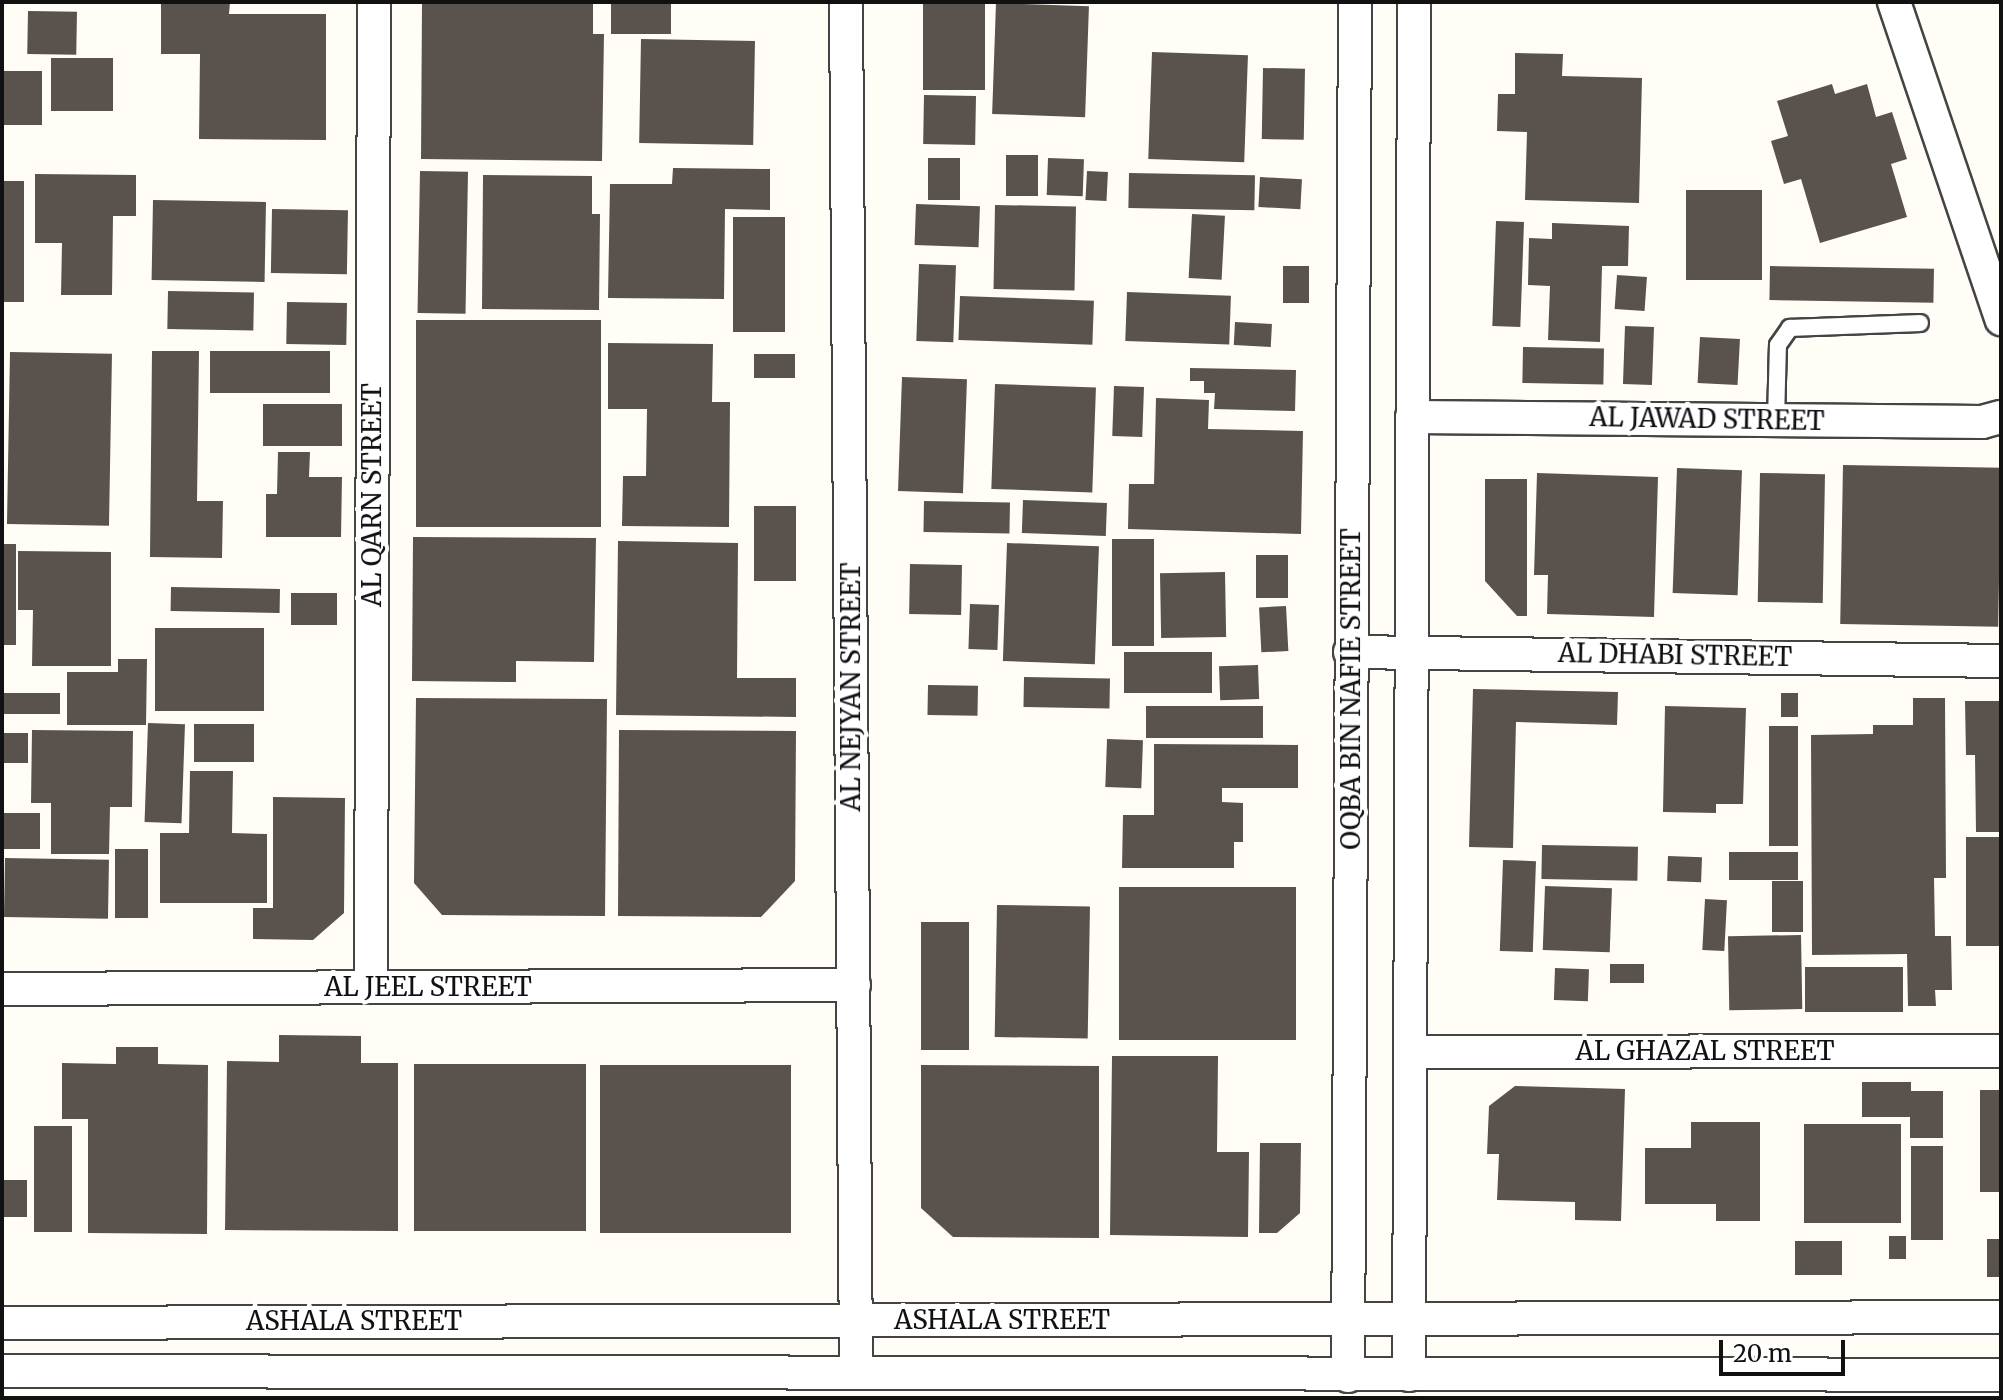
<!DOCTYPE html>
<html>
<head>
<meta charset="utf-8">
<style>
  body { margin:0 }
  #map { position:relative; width:2003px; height:1400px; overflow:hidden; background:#fffdf5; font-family:Merriweather,serif }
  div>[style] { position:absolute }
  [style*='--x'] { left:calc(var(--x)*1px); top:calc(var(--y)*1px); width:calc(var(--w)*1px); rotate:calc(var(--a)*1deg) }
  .building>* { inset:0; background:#5a524d; transform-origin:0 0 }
  .roads { filter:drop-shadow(2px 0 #444) drop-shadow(-2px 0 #444) drop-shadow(0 2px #444) drop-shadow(0 -2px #444) }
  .service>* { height:16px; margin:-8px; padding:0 8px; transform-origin:8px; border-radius:8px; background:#fff }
  .minor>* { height:32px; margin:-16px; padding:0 16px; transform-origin:16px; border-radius:16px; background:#fff }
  span { translate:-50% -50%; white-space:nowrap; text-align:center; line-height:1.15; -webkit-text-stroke:8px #fff; paint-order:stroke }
  .street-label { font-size:26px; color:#111 }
  .frame { position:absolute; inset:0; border:4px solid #111; pointer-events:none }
  .scale { position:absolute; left:1719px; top:1340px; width:126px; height:36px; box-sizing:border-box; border:4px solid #111; border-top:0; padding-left:10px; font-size:24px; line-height:28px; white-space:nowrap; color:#111; -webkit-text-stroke:6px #fff; paint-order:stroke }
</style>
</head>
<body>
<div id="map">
  <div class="building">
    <i style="clip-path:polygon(161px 2px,230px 2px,229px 14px,326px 14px,326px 140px,199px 139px,200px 54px,161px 54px)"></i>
    <i style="clip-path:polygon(422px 2px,593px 2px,593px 34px,604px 34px,602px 161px,421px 159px)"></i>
    <i style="left:611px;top:2px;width:60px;height:32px"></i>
    <i style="left:923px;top:2px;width:62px;height:88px"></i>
    <i style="left:996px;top:3px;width:93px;height:111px;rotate:2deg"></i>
    <i style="left:28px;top:11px;width:49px;height:43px;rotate:1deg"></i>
    <i style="left:641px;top:39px;width:114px;height:104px;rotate:1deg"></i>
    <i style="left:1152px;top:52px;width:96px;height:107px;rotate:2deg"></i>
    <i style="clip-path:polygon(1515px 53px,1563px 54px,1562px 76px,1642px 78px,1639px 203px,1525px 200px,1527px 132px,1497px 131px,1498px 94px,1515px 94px)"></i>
    <i style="left:51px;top:58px;width:62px;height:53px"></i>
    <i style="left:1263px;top:68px;width:42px;height:71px;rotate:1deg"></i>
    <i style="left:2px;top:71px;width:40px;height:54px"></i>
    <i style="clip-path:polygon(1832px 84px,1835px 94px,1867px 84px,1876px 117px,1892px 112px,1907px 159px,1891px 164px,1907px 217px,1820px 243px,1801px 179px,1784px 184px,1771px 141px,1788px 136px,1777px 101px)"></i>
    <i style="left:924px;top:95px;width:52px;height:49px;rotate:1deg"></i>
    <i style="left:1006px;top:155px;width:32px;height:41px"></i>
    <i style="left:928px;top:158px;width:32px;height:42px"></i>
    <i style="left:1048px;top:158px;width:36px;height:37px;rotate:2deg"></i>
    <i style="clip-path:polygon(673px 168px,770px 169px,770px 210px,725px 209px,724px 299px,608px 298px,610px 184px,672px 184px)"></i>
    <i style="left:420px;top:171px;width:48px;height:142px;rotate:1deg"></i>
    <i style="left:1087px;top:171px;width:21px;height:29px;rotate:3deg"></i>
    <i style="left:1129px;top:173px;width:126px;height:35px;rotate:1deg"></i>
    <i style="clip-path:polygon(35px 174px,136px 175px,136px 216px,113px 216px,112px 295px,61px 295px,62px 243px,35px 243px)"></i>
    <i style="clip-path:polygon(483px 175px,592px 176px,592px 214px,600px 214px,599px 310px,482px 309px)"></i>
    <i style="left:1260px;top:177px;width:42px;height:30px;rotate:3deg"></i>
    <i style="left:2px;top:181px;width:22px;height:121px"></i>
    <i style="left:1686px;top:190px;width:76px;height:90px"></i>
    <i style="left:153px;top:200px;width:113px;height:80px;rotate:1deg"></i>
    <i style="left:916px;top:204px;width:64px;height:41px;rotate:2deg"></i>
    <i style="left:995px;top:205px;width:81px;height:84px;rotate:1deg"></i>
    <i style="left:272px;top:209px;width:76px;height:64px;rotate:1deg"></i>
    <i style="left:1192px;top:214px;width:33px;height:64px;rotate:3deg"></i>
    <i style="left:733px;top:217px;width:52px;height:115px"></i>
    <i style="left:1496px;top:221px;width:28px;height:105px;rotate:2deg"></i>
    <i style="clip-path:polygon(1552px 223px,1629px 226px,1628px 266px,1602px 266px,1600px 342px,1548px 340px,1550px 286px,1528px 285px,1529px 238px,1552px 239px)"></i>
    <i style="left:919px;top:264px;width:37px;height:77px;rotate:2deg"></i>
    <i style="left:1283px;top:266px;width:26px;height:37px"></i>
    <i style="left:1770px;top:266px;width:164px;height:34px;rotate:1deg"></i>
    <i style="left:1617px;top:275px;width:30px;height:34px;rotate:4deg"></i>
    <i style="left:168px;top:291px;width:86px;height:38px;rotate:1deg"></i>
    <i style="left:1127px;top:292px;width:104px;height:49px;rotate:2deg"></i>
    <i style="left:960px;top:296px;width:134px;height:44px;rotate:2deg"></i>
    <i style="left:287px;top:302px;width:60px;height:42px;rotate:1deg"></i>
    <i style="left:416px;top:320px;width:185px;height:207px"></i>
    <i style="left:1235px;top:322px;width:37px;height:23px;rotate:3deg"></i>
    <i style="left:1625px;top:326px;width:29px;height:58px;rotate:2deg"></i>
    <i style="left:1700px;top:337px;width:40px;height:46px;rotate:3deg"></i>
    <i style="clip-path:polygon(608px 343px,713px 344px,712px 402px,730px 402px,729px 527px,622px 526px,623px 476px,646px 476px,647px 409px,608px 409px)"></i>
    <i style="left:1523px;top:347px;width:81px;height:36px;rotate:1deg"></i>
    <i style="clip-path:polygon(152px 351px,199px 351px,197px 501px,223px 501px,222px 558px,150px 557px)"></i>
    <i style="left:210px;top:351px;width:120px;height:42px"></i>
    <i style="left:10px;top:352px;width:102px;height:172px;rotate:1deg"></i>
    <i style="left:754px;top:354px;width:41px;height:24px"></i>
    <i style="clip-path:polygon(1190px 368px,1296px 370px,1295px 411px,1214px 409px,1215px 393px,1204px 393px,1204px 381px,1190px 381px)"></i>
    <i style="left:902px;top:377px;width:65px;height:114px;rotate:2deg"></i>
    <i style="left:995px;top:384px;width:101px;height:105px;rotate:2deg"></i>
    <i style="left:1114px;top:386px;width:30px;height:50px;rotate:2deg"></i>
    <i style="clip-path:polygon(1156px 398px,1209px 400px,1208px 429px,1303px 431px,1301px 534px,1128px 529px,1129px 484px,1154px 484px)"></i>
    <i style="left:263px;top:404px;width:79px;height:42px"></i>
    <i style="clip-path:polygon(278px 452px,310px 452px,309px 477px,342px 477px,341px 537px,266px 537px,266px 494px,277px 494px)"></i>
    <i style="left:1843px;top:465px;width:158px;height:159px;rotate:1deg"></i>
    <i style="left:1677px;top:468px;width:65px;height:125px;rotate:2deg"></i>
    <i style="clip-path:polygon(1537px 473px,1658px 477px,1654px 617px,1547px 614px,1548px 575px,1534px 575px)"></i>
    <i style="left:1760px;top:473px;width:65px;height:129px;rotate:1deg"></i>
    <i style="clip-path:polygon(1485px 479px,1527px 479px,1527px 616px,1517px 616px,1485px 581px)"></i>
    <i style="left:1023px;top:500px;width:84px;height:33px;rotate:2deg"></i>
    <i style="left:924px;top:501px;width:86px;height:31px;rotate:1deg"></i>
    <i style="left:754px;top:506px;width:42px;height:75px"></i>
    <i style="clip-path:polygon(413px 537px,596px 538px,594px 662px,516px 661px,516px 682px,412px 681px)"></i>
    <i style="left:1112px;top:539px;width:42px;height:107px"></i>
    <i style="clip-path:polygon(618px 541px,738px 543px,737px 678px,796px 678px,796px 717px,616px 715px)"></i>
    <i style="left:1007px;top:543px;width:92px;height:118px;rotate:2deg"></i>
    <i style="left:2px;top:544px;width:14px;height:101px"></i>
    <i style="clip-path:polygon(18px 551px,111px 552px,111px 666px,32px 666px,33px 610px,18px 610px)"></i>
    <i style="left:1256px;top:555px;width:32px;height:43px"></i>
    <i style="left:910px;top:564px;width:52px;height:50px;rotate:1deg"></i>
    <i style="left:1225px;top:572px;width:65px;height:65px;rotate:89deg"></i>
    <i style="left:171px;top:587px;width:109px;height:24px;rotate:1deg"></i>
    <i style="left:291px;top:593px;width:46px;height:32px"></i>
    <i style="left:970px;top:604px;width:29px;height:45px;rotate:2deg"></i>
    <i style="left:1286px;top:606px;width:45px;height:27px;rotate:87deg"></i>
    <i style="left:155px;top:628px;width:109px;height:83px"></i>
    <i style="left:1124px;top:652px;width:88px;height:41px"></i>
    <i style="clip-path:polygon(118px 659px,147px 659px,146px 725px,67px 725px,67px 672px,118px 672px)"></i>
    <i style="left:1258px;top:665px;width:34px;height:39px;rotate:88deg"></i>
    <i style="left:1024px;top:677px;width:86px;height:30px;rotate:1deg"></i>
    <i style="left:928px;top:685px;width:50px;height:30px;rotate:1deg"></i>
    <i style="clip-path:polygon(1473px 689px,1618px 692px,1617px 725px,1516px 722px,1513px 848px,1469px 847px)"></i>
    <i style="left:2px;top:693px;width:58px;height:21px"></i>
    <i style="left:1781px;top:693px;width:17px;height:24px"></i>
    <i style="clip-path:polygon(416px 698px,607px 699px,605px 916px,442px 915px,414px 883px)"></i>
    <i style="clip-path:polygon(1913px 698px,1945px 698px,1946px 878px,1934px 878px,1935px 936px,1951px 936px,1952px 990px,1935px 990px,1936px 1006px,1908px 1006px,1907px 954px,1812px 955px,1811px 735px,1873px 734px,1873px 725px,1913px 725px)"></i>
    <i style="clip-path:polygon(1965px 701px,2001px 701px,2001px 832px,1976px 832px,1975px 755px,1966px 755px)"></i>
    <i style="left:1146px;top:706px;width:117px;height:32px"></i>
    <i style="clip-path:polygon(1665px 706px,1746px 708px,1743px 804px,1716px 804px,1716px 813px,1663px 812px)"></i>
    <i style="left:148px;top:723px;width:37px;height:99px;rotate:2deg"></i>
    <i style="left:194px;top:724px;width:60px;height:38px"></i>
    <i style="left:1798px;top:726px;width:120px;height:29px;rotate:90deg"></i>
    <i style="clip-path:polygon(32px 730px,133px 731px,132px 807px,110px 807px,109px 854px,51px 854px,51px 803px,31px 803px)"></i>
    <i style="clip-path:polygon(619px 730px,796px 731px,795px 881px,761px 917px,618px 916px)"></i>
    <i style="left:2px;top:733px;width:26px;height:30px"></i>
    <i style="left:1107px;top:739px;width:36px;height:48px;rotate:2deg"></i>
    <i style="clip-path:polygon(1154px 744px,1298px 745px,1298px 788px,1222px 788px,1222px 802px,1243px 803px,1243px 842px,1234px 842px,1234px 868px,1122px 868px,1123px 815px,1154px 815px)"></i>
    <i style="clip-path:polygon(190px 771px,233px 771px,232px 833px,267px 834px,267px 903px,160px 903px,160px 833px,189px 833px)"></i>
    <i style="clip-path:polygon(273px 797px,345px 798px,344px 913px,313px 940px,253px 939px,253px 908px,273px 908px)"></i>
    <i style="left:2px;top:813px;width:38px;height:36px"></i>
    <i style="left:1966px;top:837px;width:35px;height:109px"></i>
    <i style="left:1542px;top:845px;width:96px;height:34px;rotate:1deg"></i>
    <i style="left:115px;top:849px;width:33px;height:69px"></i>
    <i style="left:1729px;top:852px;width:69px;height:28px"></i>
    <i style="left:1668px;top:856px;width:34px;height:25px;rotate:2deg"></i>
    <i style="left:5px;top:858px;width:104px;height:59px;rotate:1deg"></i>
    <i style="left:1503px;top:860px;width:33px;height:91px;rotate:2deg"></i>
    <i style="left:1772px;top:881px;width:31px;height:51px"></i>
    <i style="left:1545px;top:886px;width:67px;height:64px;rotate:2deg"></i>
    <i style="left:1119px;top:887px;width:177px;height:153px"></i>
    <i style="left:1705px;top:899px;width:22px;height:51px;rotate:3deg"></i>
    <i style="left:997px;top:905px;width:93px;height:132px;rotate:1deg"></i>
    <i style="left:921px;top:922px;width:48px;height:128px"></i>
    <i style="left:1801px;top:935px;width:74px;height:73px;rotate:89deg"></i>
    <i style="left:1610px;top:964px;width:34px;height:19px"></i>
    <i style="left:1805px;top:967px;width:98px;height:45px"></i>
    <i style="left:1555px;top:968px;width:34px;height:32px;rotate:2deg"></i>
    <i style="clip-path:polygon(279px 1035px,361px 1036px,361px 1063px,398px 1063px,398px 1231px,225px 1230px,227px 1061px,279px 1062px)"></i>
    <i style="clip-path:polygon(116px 1047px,158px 1047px,158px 1064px,208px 1065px,207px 1234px,88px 1233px,88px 1119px,62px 1119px,62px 1063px,116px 1064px)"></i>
    <i style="clip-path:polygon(1112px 1056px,1218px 1056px,1217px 1152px,1249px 1152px,1248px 1237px,1110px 1235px)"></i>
    <i style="left:414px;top:1064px;width:172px;height:167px"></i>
    <i style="left:600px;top:1065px;width:191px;height:168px"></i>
    <i style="clip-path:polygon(921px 1065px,1099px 1066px,1099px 1238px,953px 1237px,921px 1208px)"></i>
    <i style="clip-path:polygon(1862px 1082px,1911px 1082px,1911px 1091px,1943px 1091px,1943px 1138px,1910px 1138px,1910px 1117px,1862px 1117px)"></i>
    <i style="clip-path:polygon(1515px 1086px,1625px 1089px,1621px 1221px,1575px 1220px,1575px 1202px,1497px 1200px,1499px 1154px,1487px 1154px,1489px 1106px)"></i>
    <i style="left:1980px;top:1090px;width:21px;height:102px"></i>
    <i style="clip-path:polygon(1691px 1122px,1760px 1122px,1760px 1221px,1716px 1221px,1716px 1204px,1645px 1204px,1645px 1148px,1691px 1148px)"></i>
    <i style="left:1804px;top:1124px;width:97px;height:99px"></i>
    <i style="left:34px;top:1126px;width:38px;height:106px"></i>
    <i style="clip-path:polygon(1260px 1143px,1301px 1143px,1300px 1213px,1277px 1233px,1259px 1233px)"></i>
    <i style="left:1911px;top:1146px;width:32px;height:94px"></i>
    <i style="left:2px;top:1180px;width:25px;height:37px"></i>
    <i style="left:1889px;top:1236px;width:17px;height:23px"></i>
    <i style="left:1987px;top:1239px;width:14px;height:38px"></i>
    <i style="left:1795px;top:1241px;width:47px;height:34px"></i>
  </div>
  <div class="roads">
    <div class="service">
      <i style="--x:1776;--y:420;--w:75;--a:-88.5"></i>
      <i style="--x:1778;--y:345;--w:21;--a:-55"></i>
      <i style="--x:1790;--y:328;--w:130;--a:-2.2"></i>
    </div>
    <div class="minor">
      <i style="--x:846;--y:2;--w:1371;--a:89.58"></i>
      <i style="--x:1894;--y:2;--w:335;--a:71.3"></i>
      <i style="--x:1412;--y:417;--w:570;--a:0.5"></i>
      <i style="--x:1982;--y:422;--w:20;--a:-15"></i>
      <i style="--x:1350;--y:652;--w:651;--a:0.79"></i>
      <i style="--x:371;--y:987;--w:985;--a:-89.83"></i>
      <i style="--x:2;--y:989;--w:852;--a:-0.27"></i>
      <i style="--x:1410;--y:1052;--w:591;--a:-0.1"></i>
      <i style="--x:2;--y:1323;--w:1999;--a:-0.17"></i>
      <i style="--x:2;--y:1371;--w:1999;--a:0.11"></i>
      <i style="--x:1409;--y:1375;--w:1373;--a:-89.79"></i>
      <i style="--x:1348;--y:1376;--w:1374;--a:-89.71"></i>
    </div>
  </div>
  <div class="street-label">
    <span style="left:1707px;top:419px;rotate:1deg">AL JAWAD STREET</span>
    <span style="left:372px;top:495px;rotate:-90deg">AL QARN STREET</span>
    <span style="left:1675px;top:655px;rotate:1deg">AL DHABI STREET</span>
    <span style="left:851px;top:687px;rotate:-90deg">AL NEJYAN STREET</span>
    <span style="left:1351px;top:689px;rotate:-90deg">OQBA BIN NAFIE STREET</span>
    <span style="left:428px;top:987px">AL JEEL STREET</span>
    <span style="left:1705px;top:1051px">AL GHAZAL STREET</span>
    <span style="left:1002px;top:1320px">ASHALA STREET</span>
    <span style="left:354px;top:1321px">ASHALA STREET</span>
  </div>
  <div class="frame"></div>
  <div class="scale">20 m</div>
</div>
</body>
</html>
